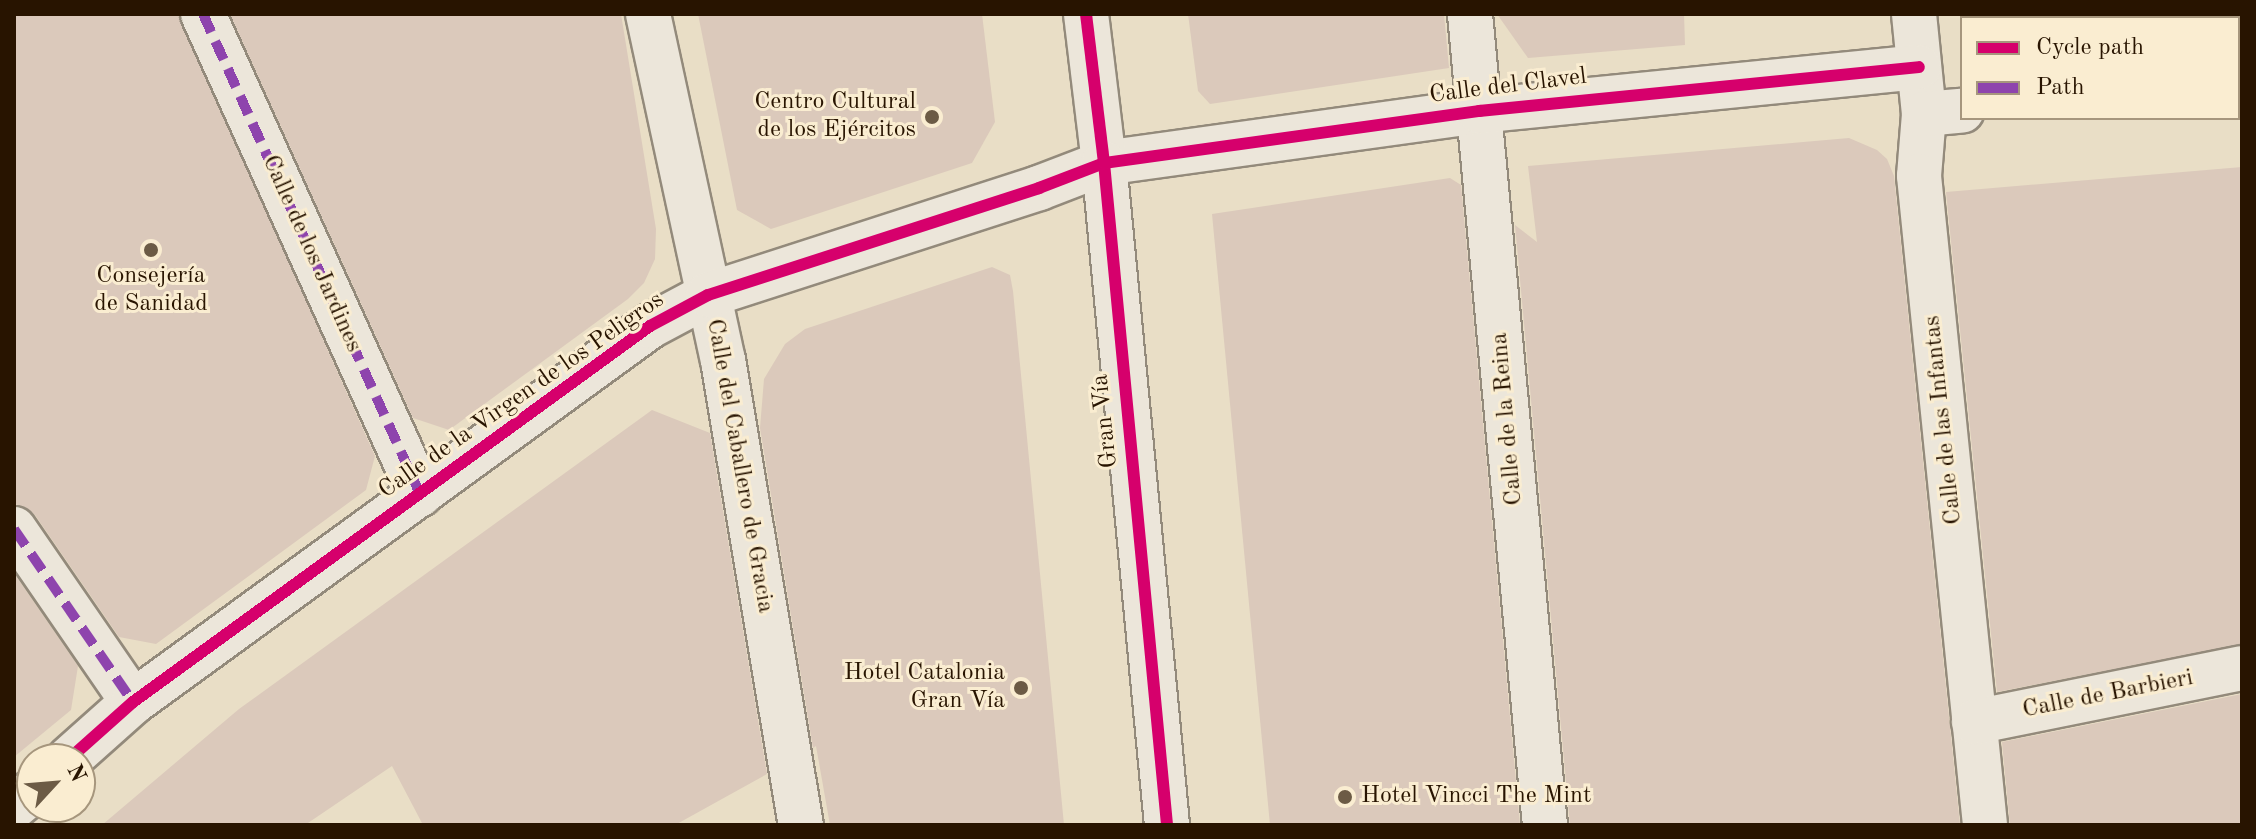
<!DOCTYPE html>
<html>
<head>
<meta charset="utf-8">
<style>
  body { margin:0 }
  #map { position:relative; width:2256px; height:839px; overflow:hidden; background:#e9dec6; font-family:"Old Standard TT",serif }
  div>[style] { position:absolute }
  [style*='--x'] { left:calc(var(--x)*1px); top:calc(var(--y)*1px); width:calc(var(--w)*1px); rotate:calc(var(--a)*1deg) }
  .building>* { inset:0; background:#dbc9bb }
  .roads { filter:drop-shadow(2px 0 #938a7b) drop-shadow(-2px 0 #938a7b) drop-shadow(0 2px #938a7b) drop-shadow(0 -2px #938a7b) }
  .minor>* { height:44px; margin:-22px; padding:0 22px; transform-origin:22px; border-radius:22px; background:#ece6da }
  .tertiary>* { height:44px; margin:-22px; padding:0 22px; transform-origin:22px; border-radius:22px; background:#ece6da }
  .quiet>* { height:10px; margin-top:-5px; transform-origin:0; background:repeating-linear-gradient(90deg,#8e44ad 0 20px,transparent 0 30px) }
  .cycleway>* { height:12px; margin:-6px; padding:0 6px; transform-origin:6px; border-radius:6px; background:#d6006c }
  .dots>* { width:22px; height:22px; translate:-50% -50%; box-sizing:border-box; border:4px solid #faedd1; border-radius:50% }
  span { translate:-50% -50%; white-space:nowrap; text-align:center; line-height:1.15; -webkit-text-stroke:6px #faedd1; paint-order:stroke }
  .street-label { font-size:24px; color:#281400 }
  .poi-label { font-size:24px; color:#281400 }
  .right { translate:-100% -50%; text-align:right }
  .left { translate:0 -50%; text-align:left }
  .frame { position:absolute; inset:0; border:16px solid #281400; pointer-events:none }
  .legend { position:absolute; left:1960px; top:16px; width:280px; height:104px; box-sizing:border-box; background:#faedd1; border:2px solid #a6967d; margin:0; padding:10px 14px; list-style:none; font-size:24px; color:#281400 }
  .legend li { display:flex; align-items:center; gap:16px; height:40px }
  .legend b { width:40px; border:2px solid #a6967d }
  .north { position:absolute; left:16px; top:743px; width:80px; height:80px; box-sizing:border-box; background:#faedd1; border:2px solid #a6967d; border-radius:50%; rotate:64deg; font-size:22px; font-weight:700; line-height:32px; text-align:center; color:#281400 }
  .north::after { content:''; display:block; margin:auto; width:28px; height:36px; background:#6c5b45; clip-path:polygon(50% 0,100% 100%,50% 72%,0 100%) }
</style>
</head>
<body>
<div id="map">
  <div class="building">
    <i style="clip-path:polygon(14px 14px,178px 14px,375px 456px,366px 490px,156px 644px,119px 637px,35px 515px,25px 507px,14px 504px)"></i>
    <i style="clip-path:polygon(230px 14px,621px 14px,656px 229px,655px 259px,644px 283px,628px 299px,449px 430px,413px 418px)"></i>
    <i style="clip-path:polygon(698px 14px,982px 14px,995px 122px,972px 163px,771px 229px,737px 210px)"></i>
    <i style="clip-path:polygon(1188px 14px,1444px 14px,1449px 68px,1210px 104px,1198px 91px)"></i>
    <i style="clip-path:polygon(1497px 14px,1684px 14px,1685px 45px,1528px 58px)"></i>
    <i style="clip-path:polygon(1849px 138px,1877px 150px,1887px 159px,1894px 176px,1960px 825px,1570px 825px,1515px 225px,1537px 242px,1528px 166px)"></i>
    <i style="clip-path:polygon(2242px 167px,2242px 644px,1997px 692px,1946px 192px)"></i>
    <i style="clip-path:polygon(1450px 178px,1461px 185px,1520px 825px,1270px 825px,1212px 214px)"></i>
    <i style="clip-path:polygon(992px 267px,1010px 275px,1013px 291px,1064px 825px,830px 825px,816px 746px,813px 748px,760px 428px,764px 379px,785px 344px,805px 329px)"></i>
    <i style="clip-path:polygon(652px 410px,710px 433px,767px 774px,675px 825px,423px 825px,392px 766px,305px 825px,102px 825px,239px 709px)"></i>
    <i style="clip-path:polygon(14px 573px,78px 666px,71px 710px,14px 757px)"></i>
    <i style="clip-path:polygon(2242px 694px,2242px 825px,2010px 825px,2002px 742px)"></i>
  </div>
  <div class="roads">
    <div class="minor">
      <i style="--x:203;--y:14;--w:527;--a:65.67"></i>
      <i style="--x:648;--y:14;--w:354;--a:77.8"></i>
      <i style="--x:723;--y:360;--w:471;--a:80.5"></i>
      <i style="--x:1470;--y:14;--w:814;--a:84.72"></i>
      <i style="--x:1914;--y:14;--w:100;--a:84.3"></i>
      <i style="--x:1924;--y:114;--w:62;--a:94.6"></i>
      <i style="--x:1919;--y:176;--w:652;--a:84.19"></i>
      <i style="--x:2238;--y:85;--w:4;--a:-14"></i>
      <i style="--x:1924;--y:114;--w:38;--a:-5"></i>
      <i style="--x:14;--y:529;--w:210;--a:55.5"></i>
      <i style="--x:1974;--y:722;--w:273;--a:-11.4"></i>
      <i style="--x:69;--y:759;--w:86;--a:-41.7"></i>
      <i style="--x:133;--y:702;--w:639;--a:-36.03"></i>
      <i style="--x:650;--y:326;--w:66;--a:-28.1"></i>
      <i style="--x:708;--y:295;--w:348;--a:-17.9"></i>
      <i style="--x:1039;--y:188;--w:70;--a:-21"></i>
      <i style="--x:1104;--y:163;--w:379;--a:-7.9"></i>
      <i style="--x:1479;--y:111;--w:442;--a:-5.7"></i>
      <i style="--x:14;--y:807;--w:23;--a:-40"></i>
    </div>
    <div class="tertiary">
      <i style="--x:1086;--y:14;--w:150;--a:83.1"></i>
      <i style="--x:1104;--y:163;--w:665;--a:84.56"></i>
    </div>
  </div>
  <div class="quiet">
    <i style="--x:203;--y:14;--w:527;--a:65.67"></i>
    <i style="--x:14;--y:529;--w:210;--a:55.5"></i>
  </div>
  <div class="cycleway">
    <i style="--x:1086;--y:14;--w:150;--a:83.1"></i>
    <i style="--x:1104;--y:163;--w:665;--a:84.56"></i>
    <i style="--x:69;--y:759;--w:86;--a:-41.7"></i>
    <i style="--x:133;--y:702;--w:639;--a:-36.03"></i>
    <i style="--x:650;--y:326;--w:66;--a:-28.1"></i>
    <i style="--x:708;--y:295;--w:348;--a:-17.9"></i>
    <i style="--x:1039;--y:188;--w:70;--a:-21"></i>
    <i style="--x:1104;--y:163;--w:379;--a:-7.9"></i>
    <i style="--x:1479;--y:111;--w:442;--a:-5.7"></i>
  </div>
  <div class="dots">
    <i style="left:932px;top:117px;background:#6c5b45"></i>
    <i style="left:151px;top:250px;background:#6c5b45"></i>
    <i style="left:1021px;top:688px;background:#6c5b45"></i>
    <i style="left:1345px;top:797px;background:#6c5b45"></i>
  </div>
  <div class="street-label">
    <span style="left:1508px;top:87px;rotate:-7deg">Calle del Clavel</span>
    <span style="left:311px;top:254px;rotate:66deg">Calle de los Jardines</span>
    <span style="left:522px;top:396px;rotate:-35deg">Calle de la Virgen de los Peligros</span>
    <span style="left:1508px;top:419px;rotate:-95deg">Calle de la Reina</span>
    <span style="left:1944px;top:420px;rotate:-96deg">Calle de las Infantas</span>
    <span style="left:1106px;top:421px;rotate:-96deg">Gran Vía</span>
    <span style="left:739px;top:466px;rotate:80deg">Calle del Caballero de Gracia</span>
    <span style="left:2108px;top:695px;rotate:-11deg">Calle de Barbieri</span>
  </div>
  <div class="poi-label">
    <span class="right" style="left:916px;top:117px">Centro Cultural<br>de los Ejércitos</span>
    <span style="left:151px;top:291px">Consejería<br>de Sanidad</span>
    <span class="right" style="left:1005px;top:688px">Hotel Catalonia<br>Gran Vía</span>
    <span class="left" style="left:1361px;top:797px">Hotel Vincci The Mint</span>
  </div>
  <div class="frame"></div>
  <ul class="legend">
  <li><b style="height:10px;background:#d6006c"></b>Cycle path</li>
  <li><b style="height:10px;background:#8e44ad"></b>Path</li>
  </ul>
  <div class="north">N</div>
</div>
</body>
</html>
